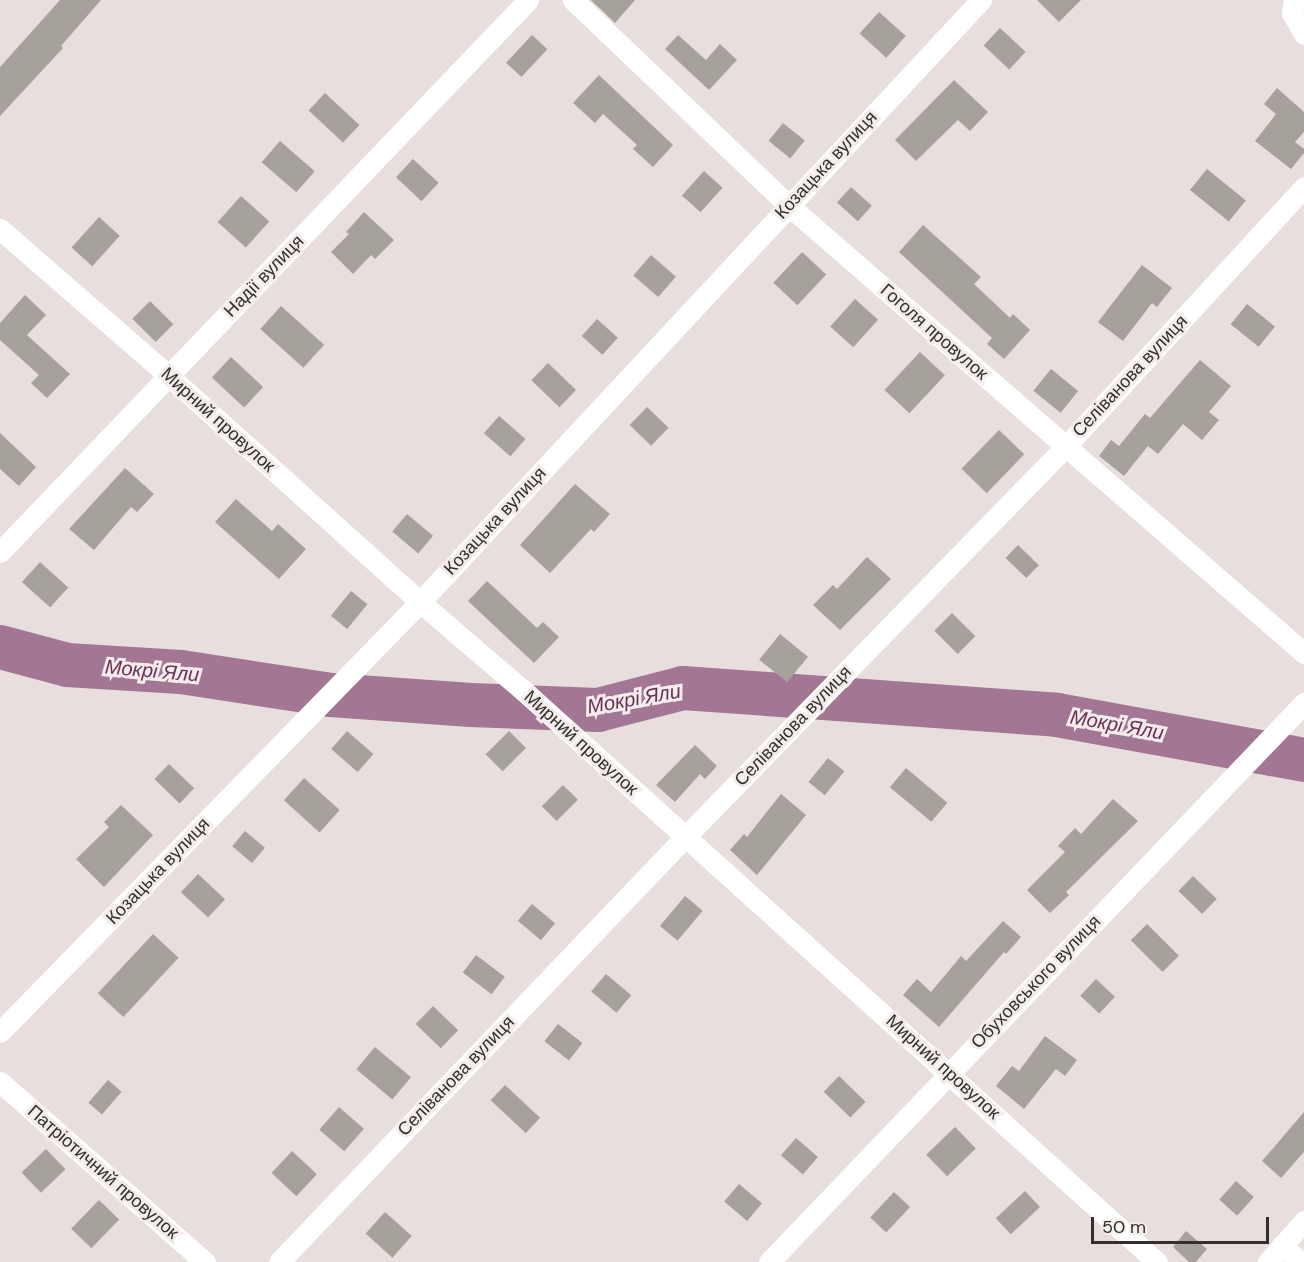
<!DOCTYPE html>
<html>
<head>
<meta charset="utf-8">
<style>
  body { margin:0 }
  #map { position:relative; width:1304px; height:1262px; overflow:hidden; background:#e7dedd; font-family:"DM Sans",sans-serif }
  div>[style] { position:absolute }
  [style*='--x'] { left:calc(var(--x)*1px); top:calc(var(--y)*1px); width:calc(var(--w)*1px); rotate:calc(var(--a)*1deg) }
  .river>* { height:44px; margin:-22px; padding:0 22px; transform-origin:22px; border-radius:22px; background:#a37694 }
  .building>* { inset:0; background:#a7a19c; transform-origin:0 0 }
  .street>* { height:21px; margin:-10.5px; padding:0 10.5px; transform-origin:10.5px; border-radius:10.5px; background:#fff }
  span { translate:-50% -50%; white-space:nowrap; text-align:center; line-height:1.15; -webkit-text-stroke:6px #f4ecea; paint-order:stroke }
  .street-label { font-size:18px; color:#322f2e }
  .water-label { font-size:20px; color:#6b3059; font-style:italic }
  .scale { position:absolute; left:1091px; top:1217px; width:178px; height:27px; box-sizing:border-box; border:3px solid #322f2e; border-top:0; padding-left:8px; font-size:18px; line-height:21px; white-space:nowrap; color:#322f2e; -webkit-text-stroke:4px #f4ecea; paint-order:stroke }
</style>
</head>
<body>
<div id="map">
  <div class="river">
    <i style="--x:0;--y:647;--w:69;--a:15"></i>
    <i style="--x:67;--y:665;--w:114;--a:3.5"></i>
    <i style="--x:181;--y:672;--w:152;--a:8.7"></i>
    <i style="--x:331;--y:695;--w:140;--a:4.1"></i>
    <i style="--x:471;--y:705;--w:127;--a:2.3"></i>
    <i style="--x:598;--y:710;--w:88;--a:-14.5"></i>
    <i style="--x:683;--y:688;--w:375;--a:4.1"></i>
    <i style="--x:1057;--y:715;--w:251;--a:10.3"></i>
  </div>
  <div class="building">
    <i style="clip-path:polygon(60px 0,101px 0,61px 46px,63px 48px,0 116px,0 67px)"></i>
    <i style="clip-path:polygon(591px 0,635px 0,615px 23px)"></i>
    <i style="clip-path:polygon(1037px 0,1081px 0,1059px 22px)"></i>
    <i style="left:879px;top:12px;width:36px;height:29px;rotate:42deg"></i>
    <i style="left:1000px;top:28px;width:35px;height:24px;rotate:43deg"></i>
    <i style="left:532px;top:35px;width:21px;height:38px;rotate:43deg"></i>
    <i style="clip-path:polygon(678px 35px,706px 60px,720px 44px,737px 60px,709px 90px,665px 49px)"></i>
    <i style="clip-path:polygon(599px 75px,673px 145px,653px 167px,633px 149px,637px 145px,603px 114px,595px 123px,573px 103px)"></i>
    <i style="clip-path:polygon(954px 80px,988px 112px,970px 131px,958px 120px,916px 161px,895px 140px)"></i>
    <i style="clip-path:polygon(1277px 88px,1304px 112px,1304px 132px,1295px 142px,1304px 149px,1304px 153px,1291px 169px,1255px 141px,1276px 114px,1264px 104px)"></i>
    <i style="left:325px;top:93px;width:47px;height:24px;rotate:43deg"></i>
    <i style="left:783px;top:123px;width:28px;height:23px;rotate:39deg"></i>
    <i style="left:280px;top:141px;width:46px;height:28px;rotate:41deg"></i>
    <i style="left:413px;top:159px;width:35px;height:25px;rotate:43deg"></i>
    <i style="left:1207px;top:169px;width:50px;height:27px;rotate:39deg"></i>
    <i style="left:704px;top:171px;width:25px;height:33px;rotate:42deg"></i>
    <i style="left:851px;top:187px;width:28px;height:21px;rotate:42deg"></i>
    <i style="left:241px;top:196px;width:38px;height:35px;rotate:42deg"></i>
    <i style="clip-path:polygon(364px 212px,394px 240px,375px 259px,371px 255px,353px 274px,331px 252px,349px 234px,346px 232px)"></i>
    <i style="left:99px;top:217px;width:28px;height:41px;rotate:42deg"></i>
    <i style="clip-path:polygon(923px 225px,981px 277px,974px 284px,1010px 318px,1013px 314px,1030px 330px,1004px 359px,987px 344px,992px 338px,899px 252px)"></i>
    <i style="left:802px;top:252px;width:33px;height:42px;rotate:43deg"></i>
    <i style="left:651px;top:255px;width:33px;height:27px;rotate:41deg"></i>
    <i style="clip-path:polygon(1142px 265px,1172px 288px,1157px 307px,1152px 303px,1123px 341px,1098px 322px)"></i>
    <i style="clip-path:polygon(25px 295px,46px 315px,27px 335px,70px 374px,47px 398px,31px 383px,39px 375px,0 340px,0 323px)"></i>
    <i style="left:855px;top:299px;width:31px;height:37px;rotate:42deg"></i>
    <i style="left:150px;top:301px;width:33px;height:25px;rotate:45deg"></i>
    <i style="left:1247px;top:304px;width:36px;height:26px;rotate:39deg"></i>
    <i style="left:281px;top:306px;width:58px;height:31px;rotate:42deg"></i>
    <i style="left:597px;top:319px;width:28px;height:23px;rotate:42deg"></i>
    <i style="left:920px;top:352px;width:34px;height:52px;rotate:43deg"></i>
    <i style="left:231px;top:357px;width:44px;height:28px;rotate:43deg"></i>
    <i style="clip-path:polygon(1200px 360px,1231px 386px,1209px 412px,1219px 420px,1202px 440px,1183px 424px,1158px 454px,1148px 446px,1124px 476px,1099px 456px,1111px 440px,1119px 446px,1145px 414px,1150px 418px)"></i>
    <i style="left:548px;top:363px;width:39px;height:24px;rotate:44deg"></i>
    <i style="left:1051px;top:369px;width:35px;height:28px;rotate:39deg"></i>
    <i style="left:647px;top:407px;width:30px;height:25px;rotate:44deg"></i>
    <i style="left:499px;top:416px;width:35px;height:23px;rotate:41deg"></i>
    <i style="left:999px;top:430px;width:35px;height:54px;rotate:44deg"></i>
    <i style="clip-path:polygon(0 433px,36px 467px,19px 486px,0 469px)"></i>
    <i style="clip-path:polygon(125px 468px,154px 494px,137px 512px,131px 507px,94px 550px,69px 529px)"></i>
    <i style="clip-path:polygon(575px 484px,610px 514px,594px 532px,591px 529px,550px 573px,520px 545px)"></i>
    <i style="clip-path:polygon(236px 499px,272px 531px,278px 524px,306px 549px,279px 579px,215px 522px)"></i>
    <i style="left:407px;top:514px;width:34px;height:23px;rotate:40deg"></i>
    <i style="left:1018px;top:545px;width:29px;height:18px;rotate:44deg"></i>
    <i style="clip-path:polygon(867px 557px,891px 579px,840px 630px,813px 605px,833px 585px,837px 589px)"></i>
    <i style="left:40px;top:562px;width:38px;height:27px;rotate:42deg"></i>
    <i style="clip-path:polygon(487px 581px,537px 628px,543px 622px,559px 637px,534px 663px,468px 601px)"></i>
    <i style="left:351px;top:591px;width:21px;height:32px;rotate:39deg"></i>
    <i style="left:952px;top:613px;width:33px;height:25px;rotate:45deg"></i>
    <i style="left:780px;top:634px;width:36px;height:33px;rotate:39deg"></i>
    <i style="left:347px;top:731px;width:35px;height:24px;rotate:41deg"></i>
    <i style="left:509px;top:731px;width:24px;height:33px;rotate:45deg"></i>
    <i style="clip-path:polygon(695px 745px,717px 766px,705px 779px,700px 774px,675px 802px,656px 785px)"></i>
    <i style="left:828px;top:758px;width:21px;height:31px;rotate:39deg"></i>
    <i style="left:169px;top:764px;width:35px;height:21px;rotate:44deg"></i>
    <i style="left:906px;top:768px;width:54px;height:25px;rotate:40deg"></i>
    <i style="left:304px;top:778px;width:48px;height:30px;rotate:42deg"></i>
    <i style="left:563px;top:785px;width:21px;height:30px;rotate:45deg"></i>
    <i style="clip-path:polygon(781px 794px,806px 815px,757px 875px,730px 850px,744px 834px,747px 837px)"></i>
    <i style="clip-path:polygon(1113px 799px,1138px 821px,1066px 892px,1069px 895px,1050px 913px,1027px 890px,1065px 852px,1058px 846px,1075px 828px,1081px 834px)"></i>
    <i style="clip-path:polygon(121px 805px,153px 835px,104px 887px,76px 859px,109px 827px,104px 822px)"></i>
    <i style="left:245px;top:831px;width:26px;height:20px;rotate:40deg"></i>
    <i style="left:198px;top:874px;width:37px;height:25px;rotate:43deg"></i>
    <i style="left:1193px;top:876px;width:33px;height:21px;rotate:44deg"></i>
    <i style="left:685px;top:896px;width:23px;height:39px;rotate:40deg"></i>
    <i style="left:532px;top:904px;width:30px;height:22px;rotate:40deg"></i>
    <i style="clip-path:polygon(1003px 921px,1021px 937px,1006px 954px,1004px 952px,939px 1027px,903px 995px,917px 979px,931px 992px,961px 956px,966px 961px)"></i>
    <i style="left:1147px;top:924px;width:45px;height:23px;rotate:45deg"></i>
    <i style="left:153px;top:934px;width:35px;height:81px;rotate:43deg"></i>
    <i style="left:476px;top:955px;width:36px;height:22px;rotate:37deg"></i>
    <i style="left:606px;top:974px;width:33px;height:23px;rotate:40deg"></i>
    <i style="left:1096px;top:979px;width:26px;height:23px;rotate:43deg"></i>
    <i style="left:433px;top:1006px;width:35px;height:25px;rotate:44deg"></i>
    <i style="left:558px;top:1024px;width:31px;height:22px;rotate:38deg"></i>
    <i style="clip-path:polygon(1045px 1036px,1077px 1060px,1065px 1076px,1056px 1069px,1024px 1109px,996px 1086px,1012px 1066px,1019px 1071px)"></i>
    <i style="left:375px;top:1047px;width:47px;height:29px;rotate:40deg"></i>
    <i style="left:839px;top:1076px;width:37px;height:22px;rotate:44deg"></i>
    <i style="left:108px;top:1080px;width:18px;height:30px;rotate:41deg"></i>
    <i style="left:505px;top:1085px;width:48px;height:21px;rotate:43deg"></i>
    <i style="left:339px;top:1107px;width:33px;height:30px;rotate:41deg"></i>
    <i style="clip-path:polygon(1304px 1112px,1304px 1152px,1281px 1178px,1262px 1161px)"></i>
    <i style="left:955px;top:1127px;width:30px;height:40px;rotate:46deg"></i>
    <i style="left:796px;top:1138px;width:29px;height:23px;rotate:41deg"></i>
    <i style="left:46px;top:1149px;width:28px;height:34px;rotate:46deg"></i>
    <i style="left:292px;top:1151px;width:34px;height:30px;rotate:43deg"></i>
    <i style="left:1236px;top:1181px;width:24px;height:25px;rotate:42deg"></i>
    <i style="left:739px;top:1184px;width:30px;height:23px;rotate:40deg"></i>
    <i style="left:1025px;top:1191px;width:22px;height:40px;rotate:47deg"></i>
    <i style="left:894px;top:1192px;width:22px;height:35px;rotate:43deg"></i>
    <i style="left:99px;top:1200px;width:28px;height:40px;rotate:44deg"></i>
    <i style="left:385px;top:1212px;width:36px;height:29px;rotate:42deg"></i>
    <i style="clip-path:polygon(1186px 1231px,1207px 1249px,1196px 1262px,1189px 1262px,1173px 1247px)"></i>
  </div>
  <div class="street">
    <i style="--x:573;--y:0;--w:297;--a:43.6"></i>
    <i style="--x:788;--y:205;--w:683;--a:40.97"></i>
    <i style="--x:1294;--y:0;--w:13;--a:99"></i>
    <i style="--x:1292;--y:13;--w:24;--a:60"></i>
    <i style="--x:0;--y:229;--w:223;--a:41"></i>
    <i style="--x:168;--y:375;--w:339;--a:42"></i>
    <i style="--x:420;--y:602;--w:138;--a:40.6"></i>
    <i style="--x:525;--y:692;--w:851;--a:42.05"></i>
    <i style="--x:0;--y:552;--w:764;--a:-46.27"></i>
    <i style="--x:0;--y:1032;--w:601;--a:-45.67"></i>
    <i style="--x:420;--y:602;--w:823;--a:-47.02"></i>
    <i style="--x:0;--y:1082;--w:273;--a:41.3"></i>
    <i style="--x:1282;--y:1245;--w:25;--a:43"></i>
    <i style="--x:279;--y:1262;--w:588;--a:-46.31"></i>
    <i style="--x:685;--y:837;--w:546;--a:-45.74"></i>
    <i style="--x:1066;--y:446;--w:352;--a:-47.4"></i>
    <i style="--x:769;--y:1262;--w:774;--a:-46.26"></i>
    <i style="--x:1268;--y:1262;--w:55;--a:-48.7"></i>
  </div>
  <div class="street-label">
    <span style="left:826px;top:165px;rotate:-47deg">Козацька вулиця</span>
    <span style="left:264px;top:276px;rotate:-46deg">Надії вулиця</span>
    <span style="left:934px;top:332px;rotate:41deg">Гоголя провулок</span>
    <span style="left:1130px;top:376px;rotate:-47deg">Селіванова вулиця</span>
    <span style="left:218px;top:420px;rotate:42deg">Мирний провулок</span>
    <span style="left:495px;top:521px;rotate:-47deg">Козацька вулиця</span>
    <span style="left:793px;top:726px;rotate:-46deg">Селіванова вулиця</span>
    <span style="left:581px;top:743px;rotate:42deg">Мирний провулок</span>
    <span style="left:158px;top:871px;rotate:-46deg">Козацька вулиця</span>
    <span style="left:1036px;top:982px;rotate:-46deg">Обуховського вулиця</span>
    <span style="left:943px;top:1067px;rotate:42deg">Мирний провулок</span>
    <span style="left:456px;top:1076px;rotate:-46deg">Селіванова вулиця</span>
    <span style="left:103px;top:1172px;rotate:41deg">Патріотичний провулок</span>
  </div>
  <div class="water-label">
    <span style="left:152px;top:671px;rotate:5deg">Мокрі Яли</span>
    <span style="left:634px;top:699px;rotate:-10deg">Мокрі Яли</span>
    <span style="left:1117px;top:725px;rotate:10deg">Мокрі Яли</span>
  </div>
  <div class="scale">50 m</div>
</div>
</body>
</html>
